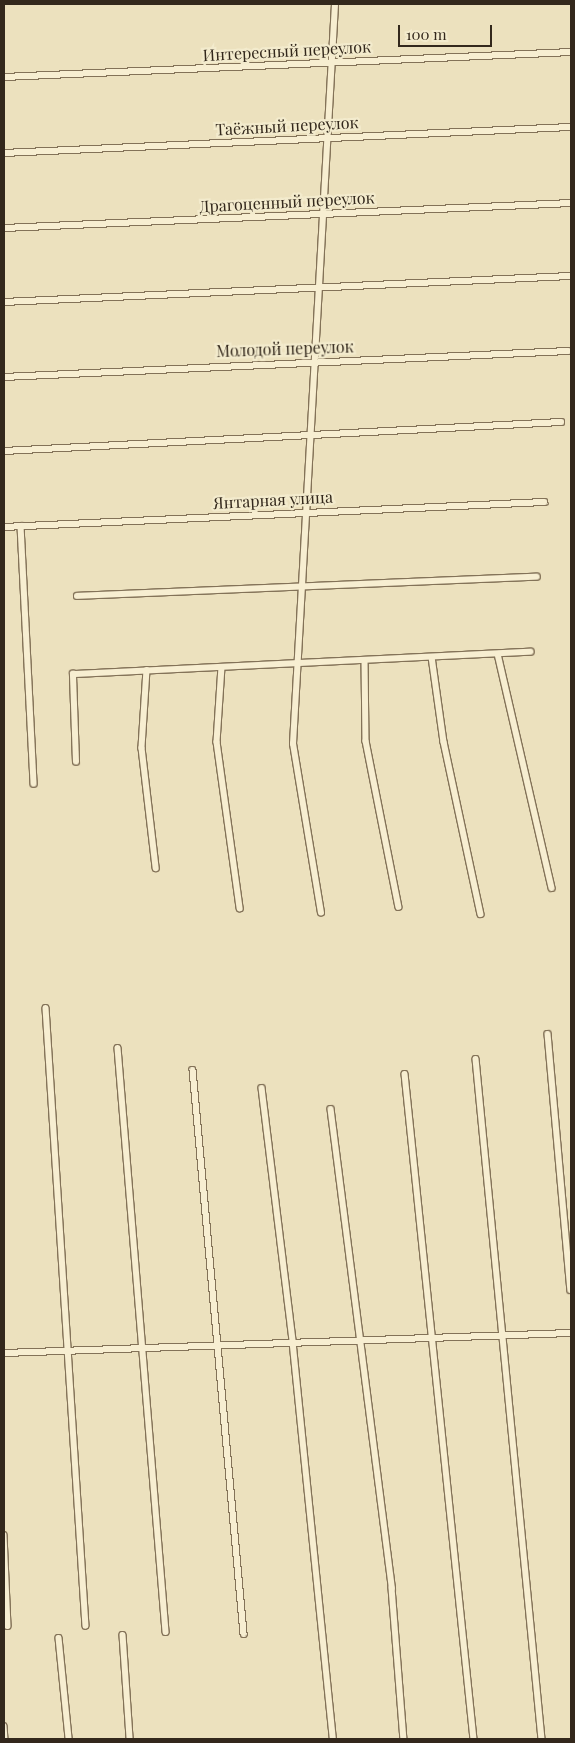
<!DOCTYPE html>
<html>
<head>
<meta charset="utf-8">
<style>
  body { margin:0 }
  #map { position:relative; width:575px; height:1743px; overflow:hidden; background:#ece1be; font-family:"Playfair Display",serif }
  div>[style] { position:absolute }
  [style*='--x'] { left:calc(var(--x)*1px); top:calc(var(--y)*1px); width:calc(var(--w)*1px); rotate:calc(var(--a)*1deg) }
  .roads { filter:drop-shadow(1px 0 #837258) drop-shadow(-1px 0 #837258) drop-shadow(0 1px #837258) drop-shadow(0 -1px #837258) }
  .street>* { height:5.5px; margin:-2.75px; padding:0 2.75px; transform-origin:2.75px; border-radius:2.75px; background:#f7eed1 }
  span { translate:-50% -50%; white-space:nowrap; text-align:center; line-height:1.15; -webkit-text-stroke:4.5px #f3ebcd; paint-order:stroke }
  .street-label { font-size:16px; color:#33281c }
  .frame { position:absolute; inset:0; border:5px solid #33281c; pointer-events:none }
  .scale { position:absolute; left:398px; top:25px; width:94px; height:22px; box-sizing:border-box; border:2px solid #33281c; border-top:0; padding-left:6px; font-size:15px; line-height:18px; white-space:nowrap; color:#33281c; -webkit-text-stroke:4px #f3ebcd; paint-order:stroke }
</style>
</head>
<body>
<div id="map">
  <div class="roads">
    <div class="street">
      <i style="--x:4;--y:77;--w:568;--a:-2.52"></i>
      <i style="--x:4;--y:153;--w:568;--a:-2.63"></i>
      <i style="--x:4;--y:228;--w:568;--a:-2.52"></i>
      <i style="--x:4;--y:302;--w:568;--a:-2.63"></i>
      <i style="--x:4;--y:377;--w:565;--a:-2.64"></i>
      <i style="--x:4;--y:451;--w:558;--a:-2.98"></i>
      <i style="--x:21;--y:526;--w:258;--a:87.1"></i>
      <i style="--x:4;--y:527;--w:541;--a:-2.65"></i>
      <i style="--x:77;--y:596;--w:460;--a:-2.4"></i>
      <i style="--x:498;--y:654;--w:240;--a:77"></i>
      <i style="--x:432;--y:657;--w:86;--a:82"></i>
      <i style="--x:444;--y:742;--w:176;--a:77.9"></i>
      <i style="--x:365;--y:660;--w:81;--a:89.3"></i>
      <i style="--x:366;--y:741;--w:169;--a:78.8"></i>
      <i style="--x:222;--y:667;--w:75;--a:93.8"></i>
      <i style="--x:217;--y:742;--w:168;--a:82.1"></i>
      <i style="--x:147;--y:670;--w:78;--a:93.7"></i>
      <i style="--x:142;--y:748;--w:121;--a:83.3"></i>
      <i style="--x:76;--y:762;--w:88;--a:-92"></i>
      <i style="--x:73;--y:674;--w:458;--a:-2.8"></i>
      <i style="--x:321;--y:913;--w:171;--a:-99.4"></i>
      <i style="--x:293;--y:744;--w:741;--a:-86.75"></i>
      <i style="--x:46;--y:1008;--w:619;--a:86.3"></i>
      <i style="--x:548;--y:1034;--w:257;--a:84.9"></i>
      <i style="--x:118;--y:1048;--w:586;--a:85.3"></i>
      <i style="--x:476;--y:1059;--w:683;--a:84.46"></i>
      <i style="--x:193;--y:1070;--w:566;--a:84.83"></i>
      <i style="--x:405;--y:1074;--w:669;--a:84.08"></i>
      <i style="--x:262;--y:1088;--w:256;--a:83"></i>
      <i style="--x:293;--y:1342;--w:399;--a:84.2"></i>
      <i style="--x:331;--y:1109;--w:483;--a:82.7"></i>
      <i style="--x:392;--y:1588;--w:151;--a:85.5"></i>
      <i style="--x:4;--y:1353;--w:567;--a:-2.02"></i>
      <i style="--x:4;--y:1535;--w:91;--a:87.5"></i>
      <i style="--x:123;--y:1635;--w:104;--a:86.1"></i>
      <i style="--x:59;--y:1638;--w:101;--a:84.3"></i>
      <i style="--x:4;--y:1726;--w:13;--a:86"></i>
    </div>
  </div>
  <div class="street-label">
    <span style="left:287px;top:51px;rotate:-3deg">Интересный переулок</span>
    <span style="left:287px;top:126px;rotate:-3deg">Таёжный переулок</span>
    <span style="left:287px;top:202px;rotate:-3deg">Драгоценный переулок</span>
    <span style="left:285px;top:349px;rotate:-2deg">Молодой переулок</span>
    <span style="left:273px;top:500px;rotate:-3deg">Янтарная улица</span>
  </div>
  <div class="frame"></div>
  <div class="scale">100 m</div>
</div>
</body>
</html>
